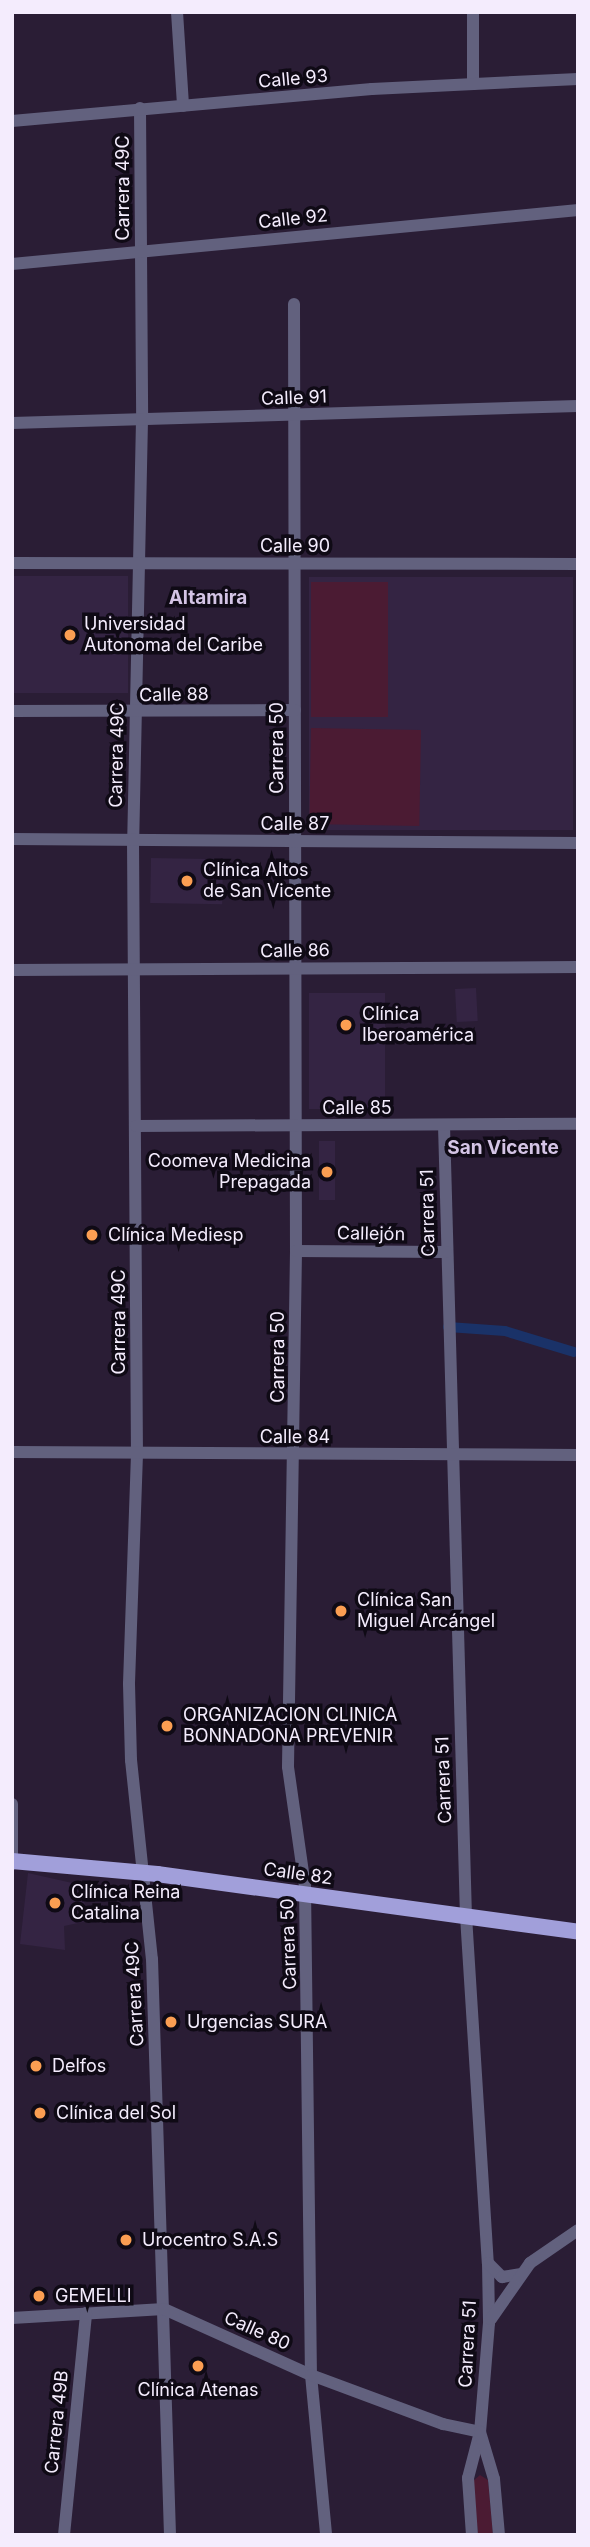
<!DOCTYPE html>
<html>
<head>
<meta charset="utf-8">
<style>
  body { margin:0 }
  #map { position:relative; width:590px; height:2547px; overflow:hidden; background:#2a1d35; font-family:Inter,sans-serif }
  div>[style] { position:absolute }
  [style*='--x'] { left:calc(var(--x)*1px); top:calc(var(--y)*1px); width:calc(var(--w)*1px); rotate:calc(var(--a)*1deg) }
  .built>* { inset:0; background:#342443; transform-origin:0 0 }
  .green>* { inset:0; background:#4b1b33; transform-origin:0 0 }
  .canal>* { height:10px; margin:-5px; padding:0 5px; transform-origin:5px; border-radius:5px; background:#1a3268 }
  .minor>* { height:12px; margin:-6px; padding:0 6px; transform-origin:6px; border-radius:6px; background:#62617e }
  .major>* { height:16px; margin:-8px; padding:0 8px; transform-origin:8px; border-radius:8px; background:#a19fda }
  .dots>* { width:19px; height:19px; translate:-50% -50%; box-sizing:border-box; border:4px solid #0f0a15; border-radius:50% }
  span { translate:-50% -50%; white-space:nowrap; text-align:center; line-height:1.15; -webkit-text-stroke:7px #0f0a15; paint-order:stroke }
  .street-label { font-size:18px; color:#f4ecfd }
  .poi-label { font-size:18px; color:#f4ecfd }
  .left { translate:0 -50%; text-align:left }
  .right { translate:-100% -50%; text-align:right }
  .neighbourhood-label { font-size:19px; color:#d4c4e5; font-weight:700 }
  .frame { position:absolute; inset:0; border:14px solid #f4ecfd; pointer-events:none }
</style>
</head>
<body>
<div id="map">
  <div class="built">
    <i style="left:12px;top:576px;width:116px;height:117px"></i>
    <i style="left:573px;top:577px;width:253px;height:264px;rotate:90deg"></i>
    <i style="left:151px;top:858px;width:72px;height:45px;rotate:1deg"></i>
    <i style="left:476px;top:988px;width:33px;height:21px;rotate:87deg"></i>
    <i style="left:385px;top:993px;width:116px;height:76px;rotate:90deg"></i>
    <i style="left:319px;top:1141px;width:16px;height:59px"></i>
    <i style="clip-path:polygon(28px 1873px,81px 1885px,88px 1921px,64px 1926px,65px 1950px,20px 1944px)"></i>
  </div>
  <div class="green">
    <i style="left:388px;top:582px;width:135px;height:77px;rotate:90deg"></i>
    <i style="left:311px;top:728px;width:110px;height:96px;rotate:1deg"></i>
    <i style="clip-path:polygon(480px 2475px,488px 2480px,493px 2535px,478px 2535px,473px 2481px)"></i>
  </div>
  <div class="canal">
    <i style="--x:448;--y:1327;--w:57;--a:4"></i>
    <i style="--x:505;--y:1331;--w:72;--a:16.9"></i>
  </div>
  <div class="minor">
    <i style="--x:177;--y:12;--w:94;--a:86.3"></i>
    <i style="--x:473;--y:12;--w:72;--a:90"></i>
    <i style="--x:140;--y:108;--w:312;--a:89.6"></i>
    <i style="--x:142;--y:420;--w:420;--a:91.2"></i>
    <i style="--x:133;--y:840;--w:614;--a:89.63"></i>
    <i style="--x:137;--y:1454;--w:230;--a:92"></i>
    <i style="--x:129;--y:1684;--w:76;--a:88.5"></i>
    <i style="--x:131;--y:1760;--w:200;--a:84"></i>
    <i style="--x:152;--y:1959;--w:576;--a:88.21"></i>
    <i style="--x:12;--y:121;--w:361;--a:-5.1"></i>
    <i style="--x:372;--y:89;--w:206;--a:-2.8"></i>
    <i style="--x:12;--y:264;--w:569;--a:-5.45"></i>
    <i style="--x:294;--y:304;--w:947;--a:89.88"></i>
    <i style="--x:296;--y:1251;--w:516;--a:90.89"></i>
    <i style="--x:288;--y:1767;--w:121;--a:81.9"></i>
    <i style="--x:305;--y:1887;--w:488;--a:89.3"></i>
    <i style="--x:311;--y:2375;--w:161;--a:84.6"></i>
    <i style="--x:12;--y:423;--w:566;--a:-1.72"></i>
    <i style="--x:12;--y:563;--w:566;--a:0.1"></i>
    <i style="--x:12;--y:711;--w:283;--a:-0.2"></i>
    <i style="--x:12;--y:839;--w:566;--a:0.4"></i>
    <i style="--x:12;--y:970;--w:566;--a:-0.3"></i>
    <i style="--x:444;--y:1125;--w:791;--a:88.41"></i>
    <i style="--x:466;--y:1916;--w:348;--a:86.4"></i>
    <i style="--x:488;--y:2263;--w:60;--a:89"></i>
    <i style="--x:489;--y:2323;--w:109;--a:94.7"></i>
    <i style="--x:480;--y:2432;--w:48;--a:104.6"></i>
    <i style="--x:468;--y:2478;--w:57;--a:86"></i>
    <i style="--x:136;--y:1126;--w:442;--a:-0.3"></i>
    <i style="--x:296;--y:1251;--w:150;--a:0.4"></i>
    <i style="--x:12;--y:1452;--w:566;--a:0.3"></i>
    <i style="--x:12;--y:1804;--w:60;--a:90"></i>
    <i style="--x:488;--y:2263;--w:20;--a:45"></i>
    <i style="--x:502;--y:2277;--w:18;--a:-9"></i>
    <i style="--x:12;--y:2318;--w:152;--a:-3.4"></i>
    <i style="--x:164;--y:2309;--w:161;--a:24.2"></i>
    <i style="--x:311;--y:2375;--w:141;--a:20.4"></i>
    <i style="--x:443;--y:2424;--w:38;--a:12"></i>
    <i style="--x:491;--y:2319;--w:68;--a:-55.1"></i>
    <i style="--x:530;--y:2263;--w:58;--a:-34.5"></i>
    <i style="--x:480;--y:2432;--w:49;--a:73.4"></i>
    <i style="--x:494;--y:2479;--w:56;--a:84.9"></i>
    <i style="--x:64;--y:2535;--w:223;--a:-84.3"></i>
  </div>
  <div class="major">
    <i style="--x:12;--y:1861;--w:146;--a:5.1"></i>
    <i style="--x:157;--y:1874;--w:425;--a:7.8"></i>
  </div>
  <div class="dots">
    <i style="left:70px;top:635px;background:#fb9e52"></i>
    <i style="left:187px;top:881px;background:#fb9e52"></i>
    <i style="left:346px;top:1025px;background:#fb9e52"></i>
    <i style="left:327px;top:1172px;background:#fb9e52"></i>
    <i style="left:92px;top:1235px;background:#fb9e52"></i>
    <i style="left:341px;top:1611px;background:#fb9e52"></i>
    <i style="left:167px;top:1726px;background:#fb9e52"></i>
    <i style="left:55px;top:1903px;background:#fb9e52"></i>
    <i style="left:171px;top:2022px;background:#fb9e52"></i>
    <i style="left:36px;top:2066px;background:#fb9e52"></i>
    <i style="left:40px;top:2113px;background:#fb9e52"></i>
    <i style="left:126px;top:2240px;background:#fb9e52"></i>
    <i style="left:39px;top:2296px;background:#fb9e52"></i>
    <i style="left:198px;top:2366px;background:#fb9e52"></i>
  </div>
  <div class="street-label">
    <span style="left:293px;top:79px;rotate:-5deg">Calle 93</span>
    <span style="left:123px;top:188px;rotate:-90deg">Carrera 49C</span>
    <span style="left:293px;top:219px;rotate:-6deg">Calle 92</span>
    <span style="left:294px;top:398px;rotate:-2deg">Calle 91</span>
    <span style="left:295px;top:546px">Calle 90</span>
    <span style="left:174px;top:695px;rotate:-1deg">Calle 88</span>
    <span style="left:277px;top:748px;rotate:-90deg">Carrera 50</span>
    <span style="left:117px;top:755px;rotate:-89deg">Carrera 49C</span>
    <span style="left:295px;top:824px">Calle 87</span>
    <span style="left:295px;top:951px;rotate:-1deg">Calle 86</span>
    <span style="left:357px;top:1108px">Calle 85</span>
    <span style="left:428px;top:1213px;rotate:-91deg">Carrera 51</span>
    <span style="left:371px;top:1234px;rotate:1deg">Callejón</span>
    <span style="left:119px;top:1322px;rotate:-90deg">Carrera 49C</span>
    <span style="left:278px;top:1357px;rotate:-90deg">Carrera 50</span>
    <span style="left:295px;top:1437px">Calle 84</span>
    <span style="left:444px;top:1780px;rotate:-92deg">Carrera 51</span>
    <span style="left:298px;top:1874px;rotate:8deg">Calle 82</span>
    <span style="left:289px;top:1944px;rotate:-92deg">Carrera 50</span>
    <span style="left:135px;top:1994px;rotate:-93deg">Carrera 49C</span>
    <span style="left:257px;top:2331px;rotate:24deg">Calle 80</span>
    <span style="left:468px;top:2344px;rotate:-87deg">Carrera 51</span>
    <span style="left:57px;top:2422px;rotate:-84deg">Carrera 49B</span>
  </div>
  <div class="poi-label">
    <span class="left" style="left:84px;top:635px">Universidad<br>Autonoma del Caribe</span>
    <span class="left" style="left:203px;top:881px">Clínica Altos<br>de San Vicente</span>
    <span class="left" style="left:362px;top:1025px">Clínica<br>Iberoamérica</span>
    <span class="right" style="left:311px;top:1172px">Coomeva Medicina<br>Prepagada</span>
    <span class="left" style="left:108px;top:1235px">Clínica Mediesp</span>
    <span class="left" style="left:357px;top:1611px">Clínica San<br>Miguel Arcángel</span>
    <span class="left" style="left:183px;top:1726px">ORGANIZACION CLINICA<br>BONNADONA PREVENIR</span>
    <span class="left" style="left:71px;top:1903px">Clínica Reina<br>Catalina</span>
    <span class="left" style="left:187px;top:2022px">Urgencias SURA</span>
    <span class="left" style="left:52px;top:2066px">Delfos</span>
    <span class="left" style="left:56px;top:2113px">Clínica del Sol</span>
    <span class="left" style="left:142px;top:2240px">Urocentro S.A.S</span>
    <span class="left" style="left:55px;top:2296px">GEMELLI</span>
    <span style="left:198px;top:2390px">Clínica Atenas</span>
  </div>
  <div class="neighbourhood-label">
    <span style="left:208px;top:598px">Altamira</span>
    <span style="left:503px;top:1148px">San Vicente</span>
  </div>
  <div class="frame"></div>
</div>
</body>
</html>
